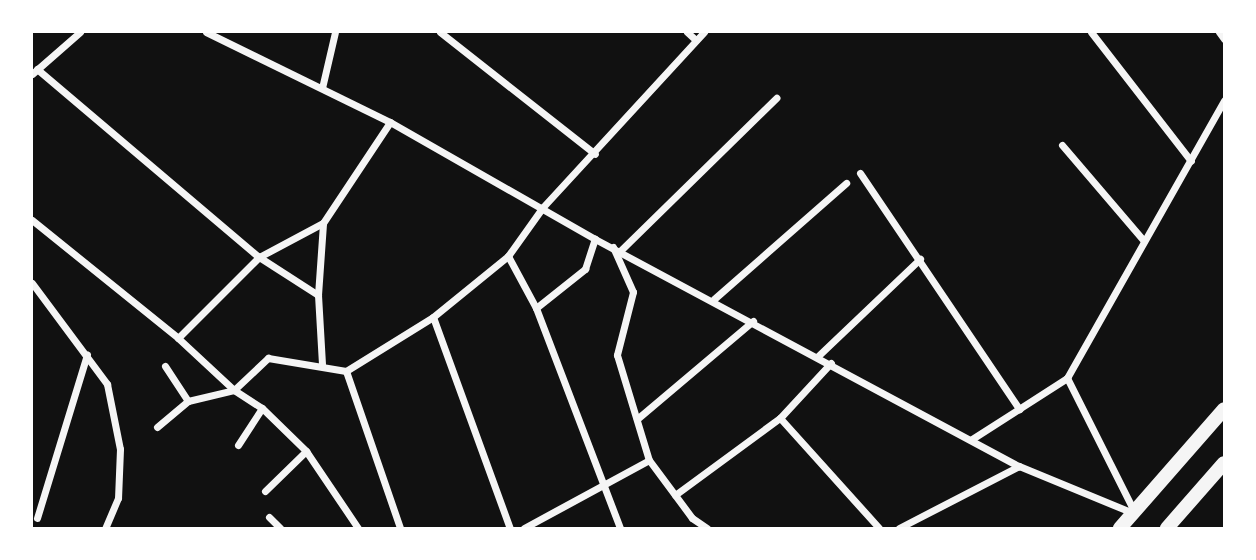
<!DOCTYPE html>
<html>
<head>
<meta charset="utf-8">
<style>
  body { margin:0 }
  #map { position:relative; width:1256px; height:560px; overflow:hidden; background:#111; font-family:Signika,sans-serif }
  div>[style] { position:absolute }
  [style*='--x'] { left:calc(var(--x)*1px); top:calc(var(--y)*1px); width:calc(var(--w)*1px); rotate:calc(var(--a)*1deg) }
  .minor>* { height:7px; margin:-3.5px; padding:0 3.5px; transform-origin:3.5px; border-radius:3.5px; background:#f5f5f5 }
  .secondary>* { height:14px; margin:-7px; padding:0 7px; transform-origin:7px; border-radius:7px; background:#f5f5f5 }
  span { translate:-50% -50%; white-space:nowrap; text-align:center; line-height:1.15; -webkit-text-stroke:5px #fff; paint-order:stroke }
  .frame { position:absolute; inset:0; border:33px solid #fff; pointer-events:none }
</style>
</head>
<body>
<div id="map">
  <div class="minor">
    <i style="--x:206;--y:32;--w:205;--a:26.1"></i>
    <i style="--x:390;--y:122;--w:236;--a:29.7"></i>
    <i style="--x:595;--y:239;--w:481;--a:28.2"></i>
    <i style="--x:1019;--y:466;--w:123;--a:22.4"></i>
    <i style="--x:440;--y:32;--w:197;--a:38.2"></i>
    <i style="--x:687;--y:32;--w:12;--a:42"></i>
    <i style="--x:1091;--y:32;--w:163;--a:52.2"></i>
    <i style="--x:1219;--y:32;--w:9;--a:54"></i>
    <i style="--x:37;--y:69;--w:291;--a:40.3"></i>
    <i style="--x:259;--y:257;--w:70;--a:32.8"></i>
    <i style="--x:32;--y:74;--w:64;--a:-41.2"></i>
    <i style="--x:322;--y:88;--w:57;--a:-76.9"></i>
    <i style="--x:1062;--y:145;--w:126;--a:49.5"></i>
    <i style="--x:860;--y:173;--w:285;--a:56"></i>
    <i style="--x:32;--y:220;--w:188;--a:38.9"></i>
    <i style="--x:178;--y:338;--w:76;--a:42.9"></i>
    <i style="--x:234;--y:390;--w:33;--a:33"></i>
    <i style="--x:262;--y:408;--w:62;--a:44.3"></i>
    <i style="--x:306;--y:451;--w:93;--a:56"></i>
    <i style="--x:613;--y:247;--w:49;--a:66"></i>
    <i style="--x:633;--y:292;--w:65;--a:104.3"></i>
    <i style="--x:617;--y:355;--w:110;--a:73.1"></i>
    <i style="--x:649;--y:460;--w:72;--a:53.4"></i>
    <i style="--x:692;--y:518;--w:18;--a:34"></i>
    <i style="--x:620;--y:251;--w:219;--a:-44.4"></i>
    <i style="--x:508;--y:256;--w:59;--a:61.7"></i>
    <i style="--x:536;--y:308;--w:235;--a:69.1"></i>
    <i style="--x:32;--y:283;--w:126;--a:53.4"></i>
    <i style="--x:107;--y:384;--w:66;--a:78.7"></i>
    <i style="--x:120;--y:449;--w:49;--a:92.3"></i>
    <i style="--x:118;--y:498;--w:33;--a:113"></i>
    <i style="--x:714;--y:299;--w:176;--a:-41.3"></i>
    <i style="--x:536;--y:308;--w:63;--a:-38.5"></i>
    <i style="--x:585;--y:269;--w:32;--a:-72"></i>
    <i style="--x:433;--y:317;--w:225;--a:70"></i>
    <i style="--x:178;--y:338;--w:115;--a:-45"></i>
    <i style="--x:259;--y:257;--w:72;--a:-28"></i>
    <i style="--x:323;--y:223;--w:121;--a:-56.4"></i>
    <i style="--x:818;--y:356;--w:141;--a:-43.6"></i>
    <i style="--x:322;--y:364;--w:69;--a:-93.3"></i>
    <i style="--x:318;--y:295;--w:72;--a:-86"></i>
    <i style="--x:165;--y:366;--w:42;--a:56.7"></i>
    <i style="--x:346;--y:371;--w:166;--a:71"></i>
    <i style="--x:780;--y:418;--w:148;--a:48"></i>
    <i style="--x:637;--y:419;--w:152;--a:-40.2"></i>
    <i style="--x:157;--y:427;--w:40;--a:-40"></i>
    <i style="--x:188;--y:401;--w:47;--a:-13.4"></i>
    <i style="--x:234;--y:390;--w:47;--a:-43.3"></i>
    <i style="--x:268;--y:358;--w:79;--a:9.5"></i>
    <i style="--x:346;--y:371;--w:102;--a:-31.8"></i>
    <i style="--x:433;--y:317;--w:97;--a:-39.1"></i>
    <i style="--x:508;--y:256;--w:60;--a:-54.5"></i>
    <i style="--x:543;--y:207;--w:238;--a:-47.4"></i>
    <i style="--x:972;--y:439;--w:113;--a:-32.7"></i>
    <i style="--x:238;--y:445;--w:44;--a:-57"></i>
    <i style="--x:265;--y:491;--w:57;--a:-44.3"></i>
    <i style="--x:675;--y:495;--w:130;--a:-36.3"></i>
    <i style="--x:780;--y:418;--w:75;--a:-47.2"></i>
    <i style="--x:1134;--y:511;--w:149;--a:-116.7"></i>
    <i style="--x:1067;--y:378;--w:319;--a:-60.5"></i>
    <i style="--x:269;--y:517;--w:16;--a:45"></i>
    <i style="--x:37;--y:518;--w:171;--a:-73"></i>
    <i style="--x:524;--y:528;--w:142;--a:-28.5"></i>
    <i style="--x:899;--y:528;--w:135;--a:-27.3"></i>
  </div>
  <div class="secondary">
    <i style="--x:1120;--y:528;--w:158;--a:-48.8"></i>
    <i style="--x:1167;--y:528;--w:86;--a:-48.8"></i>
  </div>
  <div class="frame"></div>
</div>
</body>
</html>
